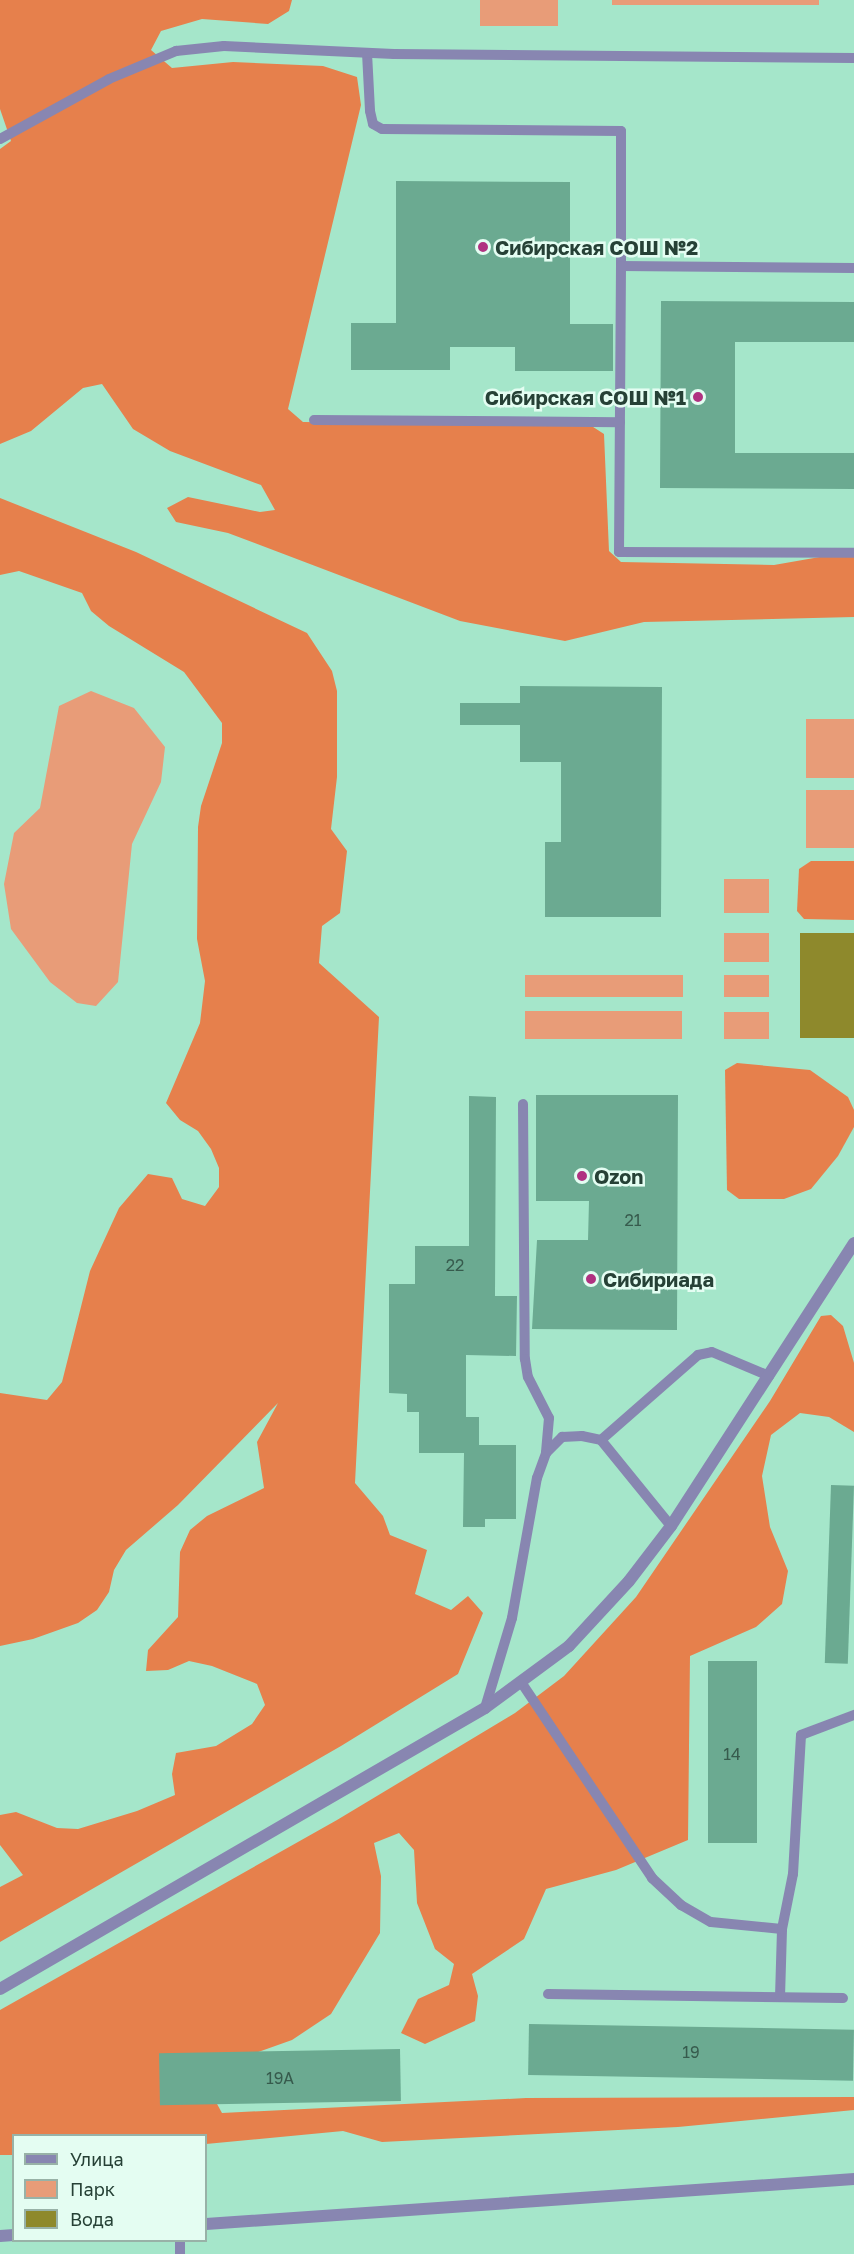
<!DOCTYPE html>
<html>
<head>
<meta charset="utf-8">
<style>
  body { margin:0 }
  #map { position:relative; width:854px; height:2254px; overflow:hidden; background:#a5e6ca; font-family:"Golos Text",sans-serif }
  div>[style] { position:absolute }
  [style*='--x'] { left:calc(var(--x)*1px); top:calc(var(--y)*1px); width:calc(var(--w)*1px); rotate:calc(var(--a)*1deg) }
  .green>* { inset:0; background:#e89c78; transform-origin:0 0 }
  .forest>* { inset:0; background:#e6804c }
  .water>* { inset:0; background:#8e892c; transform-origin:0 0 }
  .building>* { inset:0; background:#6baa91; transform-origin:0 0 }
  .service>* { height:10px; margin:-5px; padding:0 5px; transform-origin:5px; border-radius:5px; background:#8886b1 }
  .tertiary>* { height:12px; margin:-6px; padding:0 6px; transform-origin:6px; border-radius:6px; background:#8886b1 }
  .dots>* { width:16px; height:16px; translate:-50% -50%; box-sizing:border-box; border:3px solid #e4fdf2; border-radius:50% }
  span { translate:-50% -50%; white-space:nowrap; text-align:center; line-height:1.15; -webkit-text-stroke:5px #e4fdf2; paint-order:stroke }
  .number-label { font-size:16px; color:#375b4d }
  .number-label span { -webkit-text-stroke-width:0 }
  .poi-label { font-size:20px; color:#264136; font-weight:700 }
  .left { translate:0 -50%; text-align:left }
  .right { translate:-100% -50%; text-align:right }
  .legend { position:absolute; left:12px; top:2134px; width:195px; height:108px; box-sizing:border-box; background:#e4fdf2; border:2px solid #98b2a7; margin:0; padding:8px 10px; list-style:none; font-size:18px; color:#264136 }
  .legend li { display:flex; align-items:center; gap:12px; height:30px }
  .legend b { width:30px; border:2px solid #98b2a7 }
</style>
</head>
<body>
<div id="map">
  <div class="green">
    <i style="left:480px;top:0;width:78px;height:26px"></i>
    <i style="left:612px;top:0;width:207px;height:5px"></i>
    <i style="clip-path:polygon(91px 691px,134px 708px,165px 747px,161px 782px,132px 844px,118px 982px,96px 1006px,77px 1003px,50px 982px,11px 929px,4px 884px,14px 833px,40px 808px,59px 706px)"></i>
    <i style="left:806px;top:719px;width:48px;height:59px"></i>
    <i style="left:806px;top:790px;width:48px;height:58px"></i>
    <i style="left:724px;top:879px;width:45px;height:34px"></i>
    <i style="left:724px;top:933px;width:45px;height:29px"></i>
    <i style="left:683px;top:975px;width:22px;height:158px;rotate:90deg"></i>
    <i style="left:724px;top:975px;width:45px;height:22px"></i>
    <i style="left:525px;top:1011px;width:157px;height:28px"></i>
    <i style="left:724px;top:1012px;width:45px;height:27px"></i>
  </div>
  <div class="forest">
    <i style="clip-path:polygon(0 0,292px 0,289px 11px,268px 24px,202px 19px,161px 31px,151px 50px,172px 68px,233px 62px,323px 66px,357px 77px,361px 105px,288px 409px,303px 422px,590px 425px,604px 434px,609px 551px,621px 562px,774px 565px,854px 551px,854px 617px,644px 622px,565px 641px,460px 621px,228px 533px,176px 522px,167px 508px,188px 497px,260px 512px,275px 510px,261px 485px,170px 451px,133px 429px,102px 384px,83px 388px,31px 431px,0 444px,0 149px,11px 141px,0 109px)"></i>
    <i style="clip-path:polygon(0 498px,136px 552px,307px 633px,332px 671px,337px 691px,337px 777px,331px 829px,347px 851px,340px 913px,322px 926px,319px 963px,379px 1017px,355px 1483px,383px 1516px,390px 1535px,427px 1550px,415px 1594px,451px 1610px,468px 1596px,483px 1613px,458px 1674px,341px 1746px,0 1942px,0 1887px,23px 1875px,0 1845px,0 1815px,16px 1812px,57px 1828px,78px 1829px,137px 1811px,175px 1795px,172px 1774px,176px 1753px,216px 1746px,252px 1724px,265px 1705px,257px 1684px,212px 1666px,189px 1661px,168px 1670px,146px 1671px,148px 1650px,178px 1617px,180px 1552px,190px 1530px,207px 1516px,264px 1488px,257px 1442px,278px 1403px,178px 1505px,126px 1550px,114px 1570px,109px 1592px,97px 1610px,78px 1623px,33px 1639px,0 1646px,0 1393px,47px 1400px,62px 1382px,90px 1271px,119px 1208px,148px 1174px,172px 1178px,182px 1199px,205px 1206px,219px 1187px,219px 1168px,211px 1149px,198px 1131px,180px 1120px,166px 1103px,200px 1023px,205px 981px,197px 939px,198px 827px,201px 806px,222px 743px,222px 723px,184px 672px,109px 626px,91px 611px,82px 593px,19px 571px,0 575px)"></i>
    <i style="clip-path:polygon(811px 861px,854px 861px,854px 920px,804px 919px,797px 911px,799px 869px)"></i>
    <i style="clip-path:polygon(737px 1063px,810px 1070px,848px 1097px,854px 1110px,854px 1127px,838px 1156px,811px 1189px,784px 1199px,739px 1199px,727px 1190px,725px 1070px)"></i>
    <i style="clip-path:polygon(831px 1315px,843px 1326px,854px 1363px,854px 1432px,829px 1417px,800px 1413px,771px 1435px,762px 1476px,770px 1527px,788px 1571px,782px 1604px,756px 1627px,690px 1656px,688px 1840px,616px 1870px,546px 1889px,524px 1939px,472px 1974px,478px 1996px,475px 2021px,425px 2044px,401px 2033px,418px 1999px,449px 1985px,454px 1964px,435px 1949px,417px 1903px,414px 1850px,399px 1833px,374px 1843px,381px 1876px,380px 1933px,331px 2014px,292px 2040px,233px 2061px,211px 2093px,222px 2113px,526px 2098px,854px 2097px,854px 2110px,678px 2127px,382px 2142px,343px 2131px,206px 2144px,206px 2136px,14px 2136px,13px 2155px,0 2155px,0 2010px,337px 1820px,515px 1713px,564px 1676px,636px 1597px,770px 1401px,821px 1316px)"></i>
  </div>
  <div class="water">
    <i style="left:800px;top:933px;width:54px;height:105px"></i>
  </div>
  <div class="building">
    <i style="clip-path:polygon(396px 181px,570px 182px,570px 324px,613px 324px,613px 371px,515px 371px,515px 347px,450px 347px,450px 370px,351px 370px,351px 323px,396px 323px)"></i>
    <i style="clip-path:polygon(661px 301px,854px 302px,854px 342px,735px 342px,735px 453px,854px 453px,854px 489px,660px 488px)"></i>
    <i style="clip-path:polygon(520px 686px,662px 687px,661px 917px,545px 917px,545px 842px,561px 842px,561px 762px,520px 762px,520px 725px,460px 725px,460px 703px,520px 703px)"></i>
    <i style="clip-path:polygon(536px 1095px,678px 1095px,677px 1330px,532px 1329px,537px 1240px,588px 1240px,589px 1201px,536px 1201px)"></i>
    <i style="clip-path:polygon(469px 1096px,496px 1097px,495px 1296px,517px 1296px,516px 1356px,466px 1355px,466px 1417px,479px 1417px,479px 1445px,516px 1445px,516px 1519px,485px 1519px,485px 1527px,463px 1527px,464px 1453px,419px 1453px,419px 1412px,407px 1412px,407px 1394px,389px 1393px,389px 1284px,415px 1284px,415px 1246px,469px 1246px)"></i>
    <i style="left:831px;top:1485px;width:23px;height:178px;rotate:2deg"></i>
    <i style="left:708px;top:1661px;width:49px;height:182px"></i>
    <i style="left:529px;top:2024px;width:325px;height:51px;rotate:1deg"></i>
    <i style="left:400px;top:2049px;width:52px;height:241px;rotate:89deg"></i>
  </div>
  <div class="service">
    <i style="--x:367;--y:53;--w:58;--a:87"></i>
    <i style="--x:370;--y:111;--w:13;--a:77"></i>
    <i style="--x:373;--y:124;--w:10;--a:29"></i>
    <i style="--x:382;--y:129;--w:239;--a:0.5"></i>
    <i style="--x:621;--y:131;--w:135;--a:90"></i>
    <i style="--x:0;--y:139;--w:124;--a:-28.8"></i>
    <i style="--x:109;--y:79;--w:73;--a:-22.7"></i>
    <i style="--x:176;--y:51;--w:48;--a:-5.9"></i>
    <i style="--x:224;--y:46;--w:170;--a:2.7"></i>
    <i style="--x:394;--y:54;--w:460;--a:0.5"></i>
    <i style="--x:854;--y:268;--w:233;--a:-179.5"></i>
    <i style="--x:621;--y:266;--w:286;--a:90.4"></i>
    <i style="--x:619;--y:552;--w:235;--a:0.2"></i>
    <i style="--x:314;--y:420;--w:306;--a:0.4"></i>
    <i style="--x:523;--y:1104;--w:255;--a:89.6"></i>
    <i style="--x:525;--y:1359;--w:18;--a:81"></i>
    <i style="--x:528;--y:1377;--w:46;--a:62.9"></i>
    <i style="--x:549;--y:1418;--w:35;--a:95"></i>
    <i style="--x:601;--y:1440;--w:129;--a:-41.2"></i>
    <i style="--x:698;--y:1355;--w:14;--a:-12"></i>
    <i style="--x:712;--y:1352;--w:62;--a:22.8"></i>
    <i style="--x:521;--y:1682;--w:236;--a:56.2"></i>
    <i style="--x:652;--y:1878;--w:40;--a:43"></i>
    <i style="--x:681;--y:1905;--w:34;--a:30"></i>
    <i style="--x:711;--y:1922;--w:71;--a:5.6"></i>
    <i style="--x:485;--y:1708;--w:94;--a:-73.3"></i>
    <i style="--x:512;--y:1618;--w:142;--a:-79.9"></i>
    <i style="--x:537;--y:1478;--w:27;--a:-70"></i>
    <i style="--x:546;--y:1453;--w:23;--a:-45"></i>
    <i style="--x:562;--y:1437;--w:20;--a:-3"></i>
    <i style="--x:582;--y:1436;--w:19;--a:12"></i>
    <i style="--x:601;--y:1440;--w:111;--a:50.9"></i>
    <i style="--x:548;--y:1994;--w:295;--a:0.8"></i>
    <i style="--x:780;--y:1997;--w:68;--a:-88.3"></i>
    <i style="--x:782;--y:1929;--w:56;--a:-78.7"></i>
    <i style="--x:793;--y:1874;--w:139;--a:-86.7"></i>
    <i style="--x:801;--y:1735;--w:57;--a:-20.7"></i>
    <i style="--x:180;--y:2240;--w:14;--a:90"></i>
  </div>
  <div class="tertiary">
    <i style="--x:0;--y:1989;--w:561;--a:-30.09"></i>
    <i style="--x:485;--y:1708;--w:104;--a:-36.4"></i>
    <i style="--x:569;--y:1646;--w:88;--a:-47.3"></i>
    <i style="--x:629;--y:1581;--w:69;--a:-52.6"></i>
    <i style="--x:671;--y:1526;--w:337;--a:-57.1"></i>
    <i style="--x:206;--y:2224;--w:650;--a:-3.97"></i>
    <i style="--x:0;--y:2236;--w:14;--a:-4"></i>
  </div>
  <div class="dots">
    <i style="left:483px;top:247px;background:#b03281"></i>
    <i style="left:698px;top:397px;background:#b03281"></i>
    <i style="left:582px;top:1176px;background:#b03281"></i>
    <i style="left:591px;top:1279px;background:#b03281"></i>
  </div>
  <div class="number-label">
    <span style="left:633px;top:1220px">21</span>
    <span style="left:455px;top:1265px">22</span>
    <span style="left:732px;top:1754px">14</span>
    <span style="left:691px;top:2052px">19</span>
    <span style="left:280px;top:2078px">19А</span>
  </div>
  <div class="poi-label">
    <span class="left" style="left:495px;top:247px">Сибирская СОШ №2</span>
    <span class="right" style="left:686px;top:397px">Сибирская СОШ №1</span>
    <span class="left" style="left:594px;top:1176px">Ozon</span>
    <span class="left" style="left:603px;top:1279px">Сибириада</span>
  </div>
  <ul class="legend">
  <li><b style="height:8px;background:#8886b1"></b>Улица</li>
  <li><b style="height:16px;background:#e89c78"></b>Парк</li>
  <li><b style="height:16px;background:#8e892c"></b>Вода</li>
  </ul>
</div>
</body>
</html>
